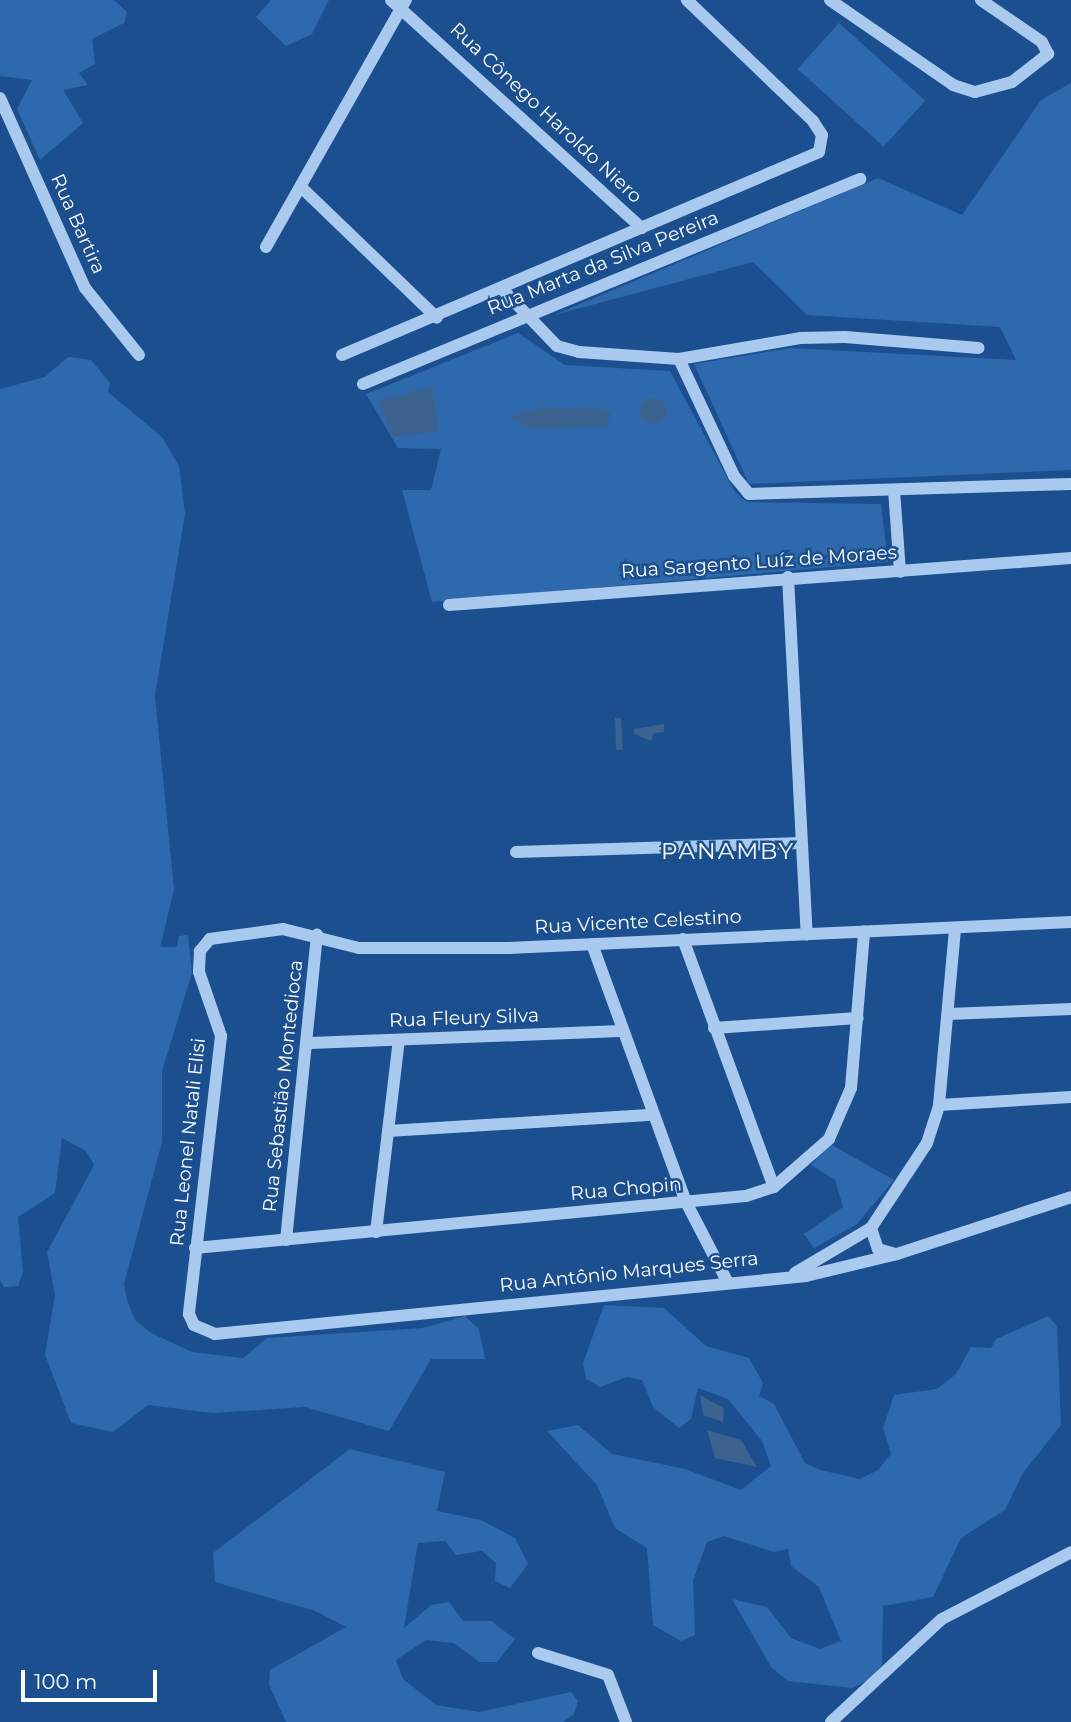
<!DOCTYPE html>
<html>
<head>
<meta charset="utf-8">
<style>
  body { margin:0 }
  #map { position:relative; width:1071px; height:1722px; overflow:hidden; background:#1b4f8f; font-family:Montserrat,sans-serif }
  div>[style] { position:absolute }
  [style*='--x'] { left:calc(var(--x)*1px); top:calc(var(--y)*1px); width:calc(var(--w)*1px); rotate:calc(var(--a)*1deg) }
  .green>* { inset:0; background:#2e69ad; transform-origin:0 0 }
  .water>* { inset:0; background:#3c6290 }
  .round { border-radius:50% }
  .minor>* { height:12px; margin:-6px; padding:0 6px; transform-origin:6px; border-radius:6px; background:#a9c9ee }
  span { translate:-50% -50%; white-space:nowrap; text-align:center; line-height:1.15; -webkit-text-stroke:5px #1b4f8f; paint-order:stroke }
  .street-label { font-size:19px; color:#fff }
  .quarter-label { font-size:23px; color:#fff; letter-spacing:2px }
  .scale { position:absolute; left:21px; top:1670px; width:136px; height:32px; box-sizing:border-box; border:4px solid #fff; border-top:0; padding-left:9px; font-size:21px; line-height:24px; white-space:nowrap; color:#fff; -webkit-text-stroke:5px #1b4f8f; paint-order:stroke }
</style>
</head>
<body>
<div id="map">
  <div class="green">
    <i style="clip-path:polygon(0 0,114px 0,127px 12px,124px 23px,92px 39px,95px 64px,79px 73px,88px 85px,63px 90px,83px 123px,40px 160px,17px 109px,32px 80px,0 76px)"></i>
    <i style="clip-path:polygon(271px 0,329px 0,312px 34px,286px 46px,256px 17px)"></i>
    <i style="left:839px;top:23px;width:116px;height:62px;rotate:42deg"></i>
    <i style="clip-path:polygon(1071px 83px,1071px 470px,749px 484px,694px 364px,791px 348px,1016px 360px,1000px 327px,807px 315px,753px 262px,554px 315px,878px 178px,962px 215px,1041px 100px)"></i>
    <i style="clip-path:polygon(518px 333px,565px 365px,670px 371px,735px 492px,747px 502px,881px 504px,888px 562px,432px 602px,402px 490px,431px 490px,441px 449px,398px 448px,366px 394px)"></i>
    <i style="clip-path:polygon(68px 357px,91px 360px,110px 383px,108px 392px,162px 437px,179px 466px,185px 514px,155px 696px,174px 890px,160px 947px,177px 947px,179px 936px,188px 935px,192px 973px,162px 1071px,162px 1142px,124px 1284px,127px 1300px,135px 1320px,151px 1333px,192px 1352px,243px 1358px,267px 1338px,423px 1328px,465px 1316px,479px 1329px,485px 1359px,431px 1359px,389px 1431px,305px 1407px,213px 1413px,148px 1405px,113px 1432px,71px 1423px,45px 1355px,55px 1295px,47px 1252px,94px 1165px,86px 1151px,62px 1138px,55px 1193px,18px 1217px,23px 1272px,18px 1286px,4px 1287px,0 1280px,0 389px,45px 377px)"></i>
    <i style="clip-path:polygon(830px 1144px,894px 1180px,857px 1224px,814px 1248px,804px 1234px,843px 1207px,835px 1180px,811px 1165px)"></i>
    <i style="clip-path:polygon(604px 1305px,664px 1308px,706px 1346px,749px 1358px,763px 1383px,759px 1396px,774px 1404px,805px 1463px,820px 1470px,860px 1479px,878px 1470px,891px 1454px,883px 1428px,894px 1395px,937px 1389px,956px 1374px,971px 1347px,991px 1348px,996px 1339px,1048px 1316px,1057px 1326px,1061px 1425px,1023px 1473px,1005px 1510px,961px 1538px,933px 1597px,883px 1606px,882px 1666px,867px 1681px,852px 1688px,788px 1681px,771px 1667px,732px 1599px,767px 1607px,791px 1638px,820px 1649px,841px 1641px,819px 1587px,791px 1566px,788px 1549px,774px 1552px,724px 1536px,707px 1542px,693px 1580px,695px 1635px,681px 1641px,653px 1625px,647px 1548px,615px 1528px,597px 1485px,547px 1431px,578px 1425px,612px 1454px,685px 1469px,741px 1490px,771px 1466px,762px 1441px,728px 1399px,698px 1388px,691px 1419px,679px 1428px,653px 1407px,642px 1380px,627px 1377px,600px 1387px,586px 1379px,583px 1363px)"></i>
    <i style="clip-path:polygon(350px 1449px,445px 1472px,437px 1511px,481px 1520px,515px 1538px,528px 1564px,510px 1588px,495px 1581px,496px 1563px,482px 1551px,456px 1555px,445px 1541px,418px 1543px,404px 1628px,431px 1605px,449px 1602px,463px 1621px,491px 1621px,515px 1639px,497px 1662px,479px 1662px,454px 1643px,426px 1640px,396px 1660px,403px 1679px,436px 1705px,479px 1712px,571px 1692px,578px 1701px,574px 1714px,563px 1722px,286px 1722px,269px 1685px,270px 1670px,346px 1627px,315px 1611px,215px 1582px,213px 1553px)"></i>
  </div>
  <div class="water">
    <i style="clip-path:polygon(432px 387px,439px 431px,391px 437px,379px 400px)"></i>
    <i class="round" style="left:640px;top:398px;width:26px;height:26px"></i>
    <i style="clip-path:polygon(539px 408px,605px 409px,611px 414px,606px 427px,530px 428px,509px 417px)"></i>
    <i style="clip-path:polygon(615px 718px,621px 718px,623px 750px,616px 750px)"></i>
    <i style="clip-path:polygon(664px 724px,664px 732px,654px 733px,651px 741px,634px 734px,634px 729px)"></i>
    <i style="clip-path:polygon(700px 1395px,724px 1408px,723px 1422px,703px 1415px)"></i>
    <i style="clip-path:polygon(707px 1430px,741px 1440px,757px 1467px,715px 1458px)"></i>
  </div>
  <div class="minor">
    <i style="--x:391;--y:0;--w:339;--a:42.3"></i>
    <i style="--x:830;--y:0;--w:150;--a:34.6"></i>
    <i style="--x:953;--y:85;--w:23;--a:18"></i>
    <i style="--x:975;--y:92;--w:38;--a:-15"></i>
    <i style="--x:1012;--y:82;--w:46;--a:-37.9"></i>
    <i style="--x:1048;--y:54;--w:13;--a:-117"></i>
    <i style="--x:1042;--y:42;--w:74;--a:-145.5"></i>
    <i style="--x:0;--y:98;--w:208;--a:65.9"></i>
    <i style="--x:85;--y:288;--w:86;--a:51.1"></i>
    <i style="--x:302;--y:188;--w:187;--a:43.9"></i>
    <i style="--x:266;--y:247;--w:284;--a:-60.5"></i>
    <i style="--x:504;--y:291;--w:76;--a:46.1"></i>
    <i style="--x:557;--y:346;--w:23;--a:15"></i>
    <i style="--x:579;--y:352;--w:100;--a:4"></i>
    <i style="--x:679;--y:359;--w:124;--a:-9.8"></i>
    <i style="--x:801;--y:338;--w:44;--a:-1.3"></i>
    <i style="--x:845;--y:337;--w:134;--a:4.7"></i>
    <i style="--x:342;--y:355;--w:518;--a:-23.05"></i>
    <i style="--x:819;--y:152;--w:17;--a:-80"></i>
    <i style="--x:822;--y:135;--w:17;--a:-123"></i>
    <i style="--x:813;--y:121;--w:175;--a:-136.2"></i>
    <i style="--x:679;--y:359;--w:129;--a:64.8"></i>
    <i style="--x:734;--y:476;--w:23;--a:50"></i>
    <i style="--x:749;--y:494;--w:322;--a:-1.8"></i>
    <i style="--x:363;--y:384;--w:538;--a:-22.41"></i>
    <i style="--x:894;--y:490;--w:82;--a:85.8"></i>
    <i style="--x:788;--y:577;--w:358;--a:87"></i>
    <i style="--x:449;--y:605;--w:624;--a:-4.32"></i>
    <i style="--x:516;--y:852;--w:285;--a:-1.8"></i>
    <i style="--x:1071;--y:922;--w:563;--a:177.35"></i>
    <i style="--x:509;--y:948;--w:150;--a:180"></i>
    <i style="--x:359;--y:948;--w:78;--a:-166"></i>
    <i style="--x:283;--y:929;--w:74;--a:172.2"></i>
    <i style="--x:210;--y:939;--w:16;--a:130"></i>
    <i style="--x:200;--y:951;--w:21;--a:93"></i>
    <i style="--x:199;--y:972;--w:68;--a:71"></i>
    <i style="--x:221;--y:1036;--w:280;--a:96.6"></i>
    <i style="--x:189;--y:1314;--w:12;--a:66"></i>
    <i style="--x:194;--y:1325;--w:23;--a:23"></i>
    <i style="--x:215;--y:1334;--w:594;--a:-5.6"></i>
    <i style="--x:806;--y:1276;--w:94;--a:-13.6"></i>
    <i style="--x:897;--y:1254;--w:183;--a:-18.1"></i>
    <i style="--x:683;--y:939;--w:264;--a:69.9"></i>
    <i style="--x:592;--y:944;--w:275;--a:70"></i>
    <i style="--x:686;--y:1202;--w:89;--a:62.6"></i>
    <i style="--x:948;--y:1014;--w:123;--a:-2.3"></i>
    <i style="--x:714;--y:1028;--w:144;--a:-4"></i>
    <i style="--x:310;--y:1043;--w:310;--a:-2.2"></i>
    <i style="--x:939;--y:1105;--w:132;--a:-3.5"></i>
    <i style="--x:388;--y:1131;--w:265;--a:-3.5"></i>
    <i style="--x:871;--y:1228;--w:22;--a:72"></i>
    <i style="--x:878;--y:1249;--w:19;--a:16"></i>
    <i style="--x:376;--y:1232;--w:193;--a:-83.2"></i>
    <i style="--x:286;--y:1240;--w:307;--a:-84.2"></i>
    <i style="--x:195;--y:1248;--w:553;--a:-5.39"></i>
    <i style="--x:746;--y:1196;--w:29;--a:-18"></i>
    <i style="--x:774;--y:1187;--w:73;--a:-41.1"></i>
    <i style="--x:829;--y:1139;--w:56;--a:-66.7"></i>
    <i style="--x:851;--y:1088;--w:157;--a:-85.2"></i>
    <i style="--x:795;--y:1273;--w:88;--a:-30.6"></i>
    <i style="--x:871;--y:1228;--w:102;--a:-56.6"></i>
    <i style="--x:927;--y:1143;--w:40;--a:-72"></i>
    <i style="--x:939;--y:1105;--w:178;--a:-84.8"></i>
    <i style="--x:538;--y:1653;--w:73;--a:17.4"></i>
    <i style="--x:608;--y:1675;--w:50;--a:69"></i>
    <i style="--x:831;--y:1722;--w:151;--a:-42.9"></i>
    <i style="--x:942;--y:1619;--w:145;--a:-27.4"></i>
  </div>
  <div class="street-label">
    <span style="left:546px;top:113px;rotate:43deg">Rua Cônego Haroldo Niero</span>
    <span style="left:78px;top:224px;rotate:66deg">Rua Bartira</span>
    <span style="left:603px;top:263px;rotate:-22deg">Rua Marta da Silva Pereira</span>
    <span style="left:759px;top:562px;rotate:-4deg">Rua Sargento Luíz de Moraes</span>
    <span style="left:638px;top:922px;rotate:-3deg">Rua Vicente Celestino</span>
    <span style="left:464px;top:1018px;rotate:-2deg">Rua Fleury Silva</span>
    <span style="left:283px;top:1086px;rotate:-84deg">Rua Sebastião Montedioca</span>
    <span style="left:188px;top:1142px;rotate:-84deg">Rua Leonel Natali Elisi</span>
    <span style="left:626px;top:1189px;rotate:-5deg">Rua Chopin</span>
    <span style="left:629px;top:1272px;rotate:-6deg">Rua Antônio Marques Serra</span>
  </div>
  <div class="quarter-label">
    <span style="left:728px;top:851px">PANAMBY</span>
  </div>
  <div class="scale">100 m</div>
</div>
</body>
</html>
